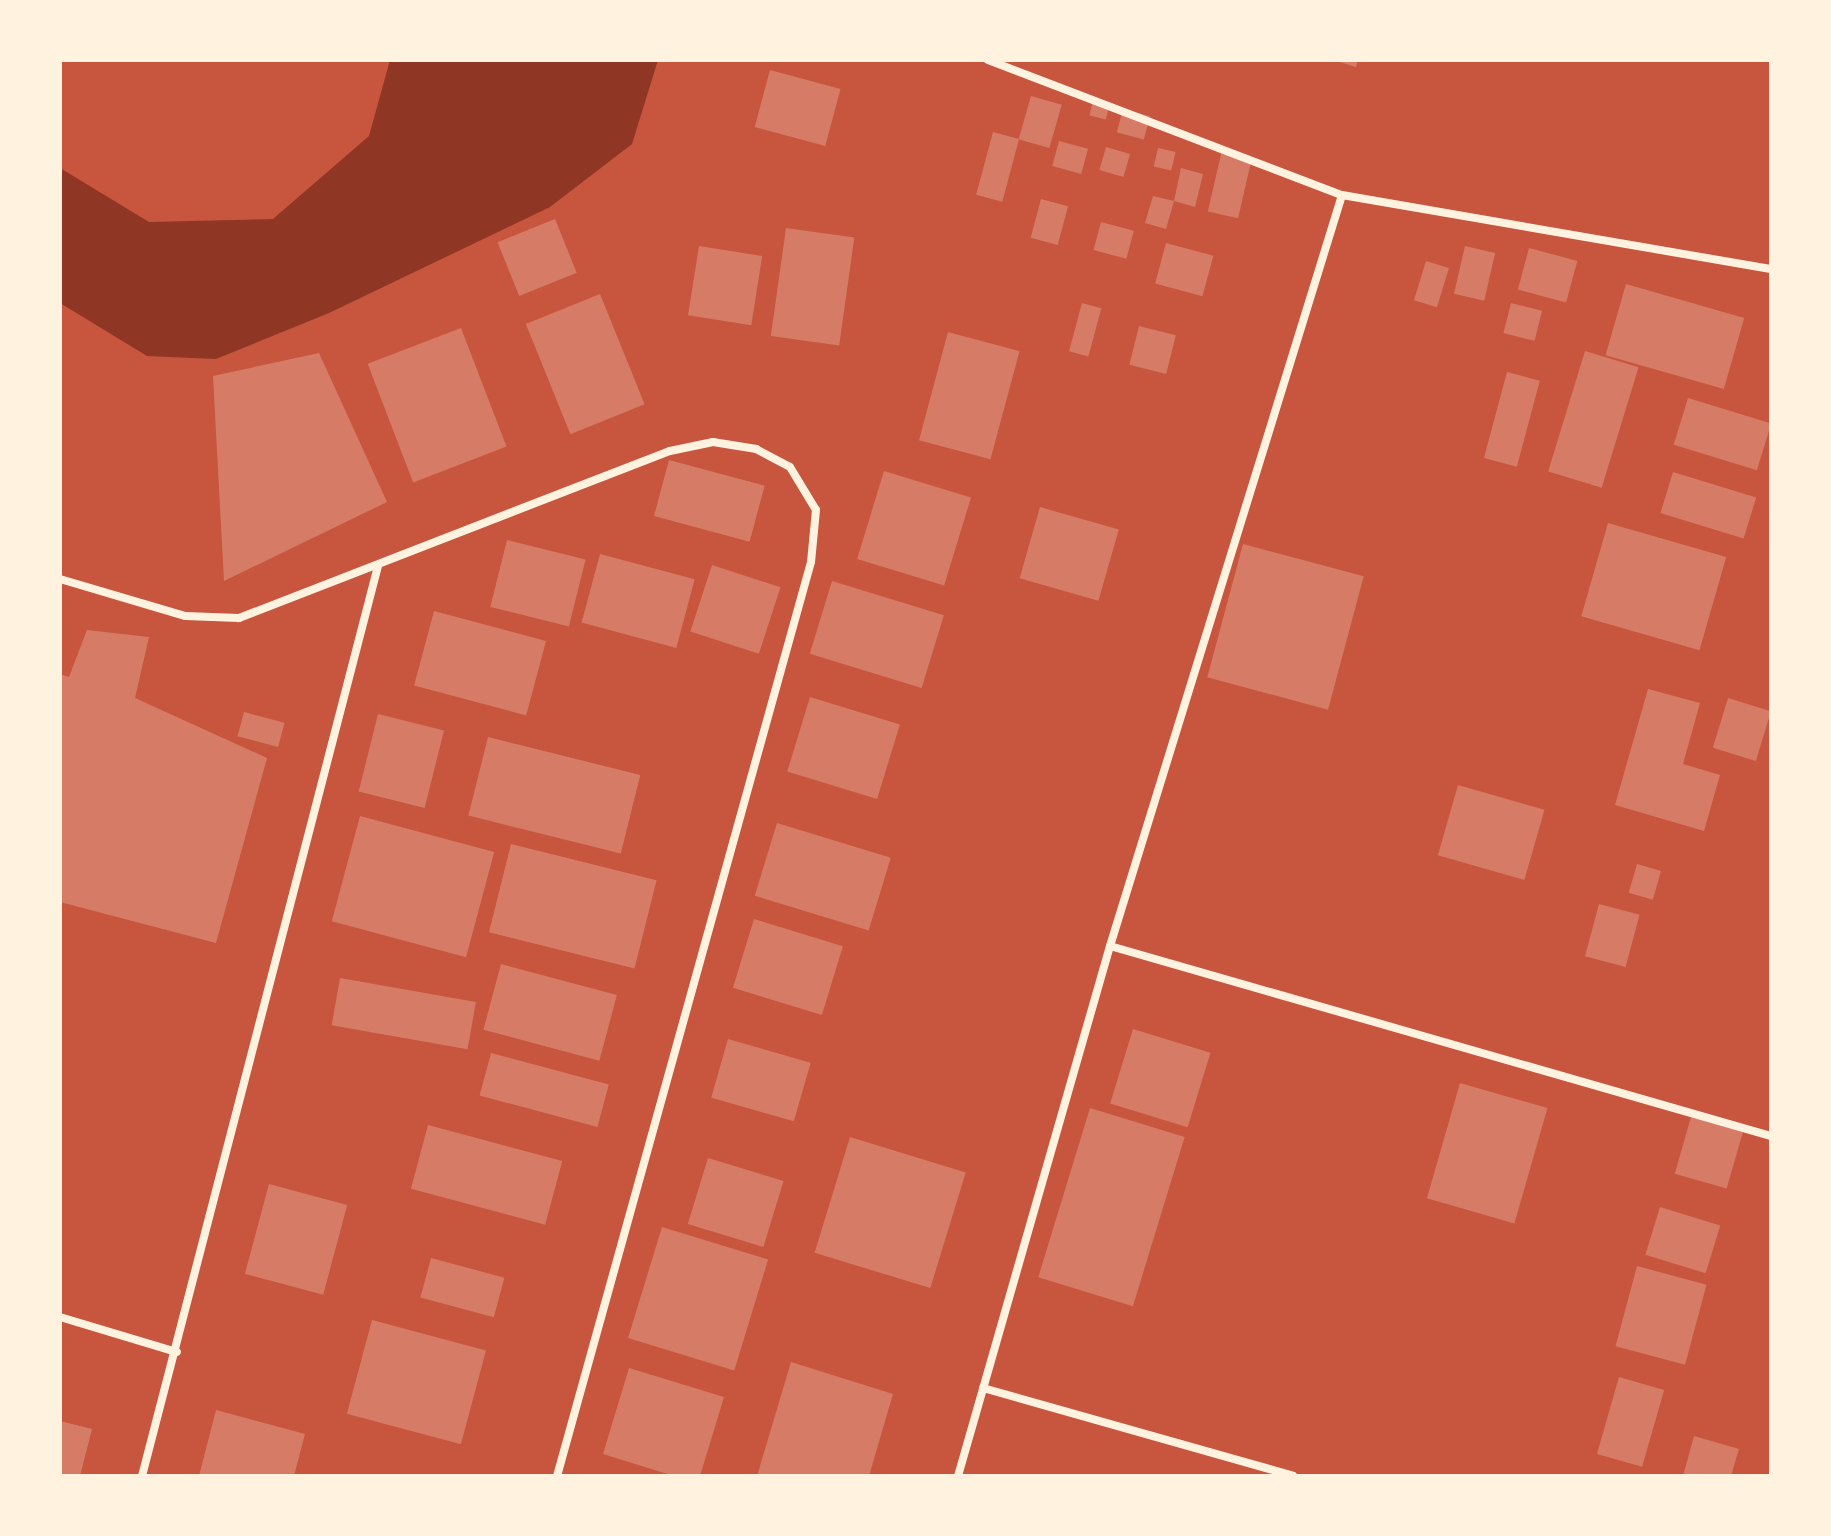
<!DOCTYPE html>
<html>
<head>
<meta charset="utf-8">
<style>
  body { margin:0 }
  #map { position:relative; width:1831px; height:1536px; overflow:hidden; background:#c8553d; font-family:Jost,sans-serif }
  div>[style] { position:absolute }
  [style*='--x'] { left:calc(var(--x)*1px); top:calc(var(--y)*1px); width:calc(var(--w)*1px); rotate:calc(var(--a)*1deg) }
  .water>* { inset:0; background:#8f3625 }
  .building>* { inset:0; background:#d67c66; transform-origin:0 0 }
  .minor>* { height:8px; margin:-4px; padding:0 4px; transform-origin:4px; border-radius:4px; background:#fff3e0 }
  span { translate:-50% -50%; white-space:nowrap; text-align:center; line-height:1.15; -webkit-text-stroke:8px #fff3e0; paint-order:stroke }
  .frame { position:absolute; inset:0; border:62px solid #fff3e0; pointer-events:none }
</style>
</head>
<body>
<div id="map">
  <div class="water">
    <i style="clip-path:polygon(390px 60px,658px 60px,632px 144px,550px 207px,329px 313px,216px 359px,147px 356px,60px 303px,60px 168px,149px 222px,273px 219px,369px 136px)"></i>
  </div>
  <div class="building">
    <i style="clip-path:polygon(1333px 60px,1358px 60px,1356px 67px)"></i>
    <i style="left:770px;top:70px;width:73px;height:59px;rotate:15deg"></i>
    <i style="left:1031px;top:96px;width:32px;height:45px;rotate:16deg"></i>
    <i style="left:1093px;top:100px;width:17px;height:16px;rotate:13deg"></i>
    <i style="left:1123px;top:109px;width:28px;height:24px;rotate:15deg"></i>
    <i style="left:993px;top:132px;width:27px;height:65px;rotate:15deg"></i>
    <i style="left:1059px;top:141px;width:30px;height:26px;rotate:15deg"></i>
    <i style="left:1106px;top:147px;width:25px;height:24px;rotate:16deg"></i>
    <i style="left:1158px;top:148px;width:18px;height:19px;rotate:13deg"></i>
    <i style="left:1222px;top:150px;width:31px;height:63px;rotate:13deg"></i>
    <i style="clip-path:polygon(1181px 168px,1203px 174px,1195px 207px,1174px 201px,1166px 229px,1145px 223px,1153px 196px,1174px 201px)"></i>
    <i style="left:1041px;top:199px;width:28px;height:40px;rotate:15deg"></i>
    <i style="left:555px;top:219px;width:58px;height:62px;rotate:68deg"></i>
    <i style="left:1101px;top:222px;width:34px;height:29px;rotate:15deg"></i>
    <i style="left:786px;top:228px;width:69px;height:109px;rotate:8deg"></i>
    <i style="left:1166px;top:243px;width:49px;height:42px;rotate:15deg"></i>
    <i style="left:699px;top:246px;width:64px;height:70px;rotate:9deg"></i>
    <i style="left:1465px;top:246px;width:31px;height:49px;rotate:13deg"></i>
    <i style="left:1529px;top:248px;width:50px;height:43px;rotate:15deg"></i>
    <i style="left:1426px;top:261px;width:24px;height:41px;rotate:17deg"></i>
    <i style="left:1626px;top:284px;width:123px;height:74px;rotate:16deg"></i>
    <i style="left:600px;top:294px;width:119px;height:80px;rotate:68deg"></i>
    <i style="left:1082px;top:303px;width:20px;height:50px;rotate:15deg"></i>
    <i style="left:1511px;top:303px;width:32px;height:31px;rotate:14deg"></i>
    <i style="left:1139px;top:326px;width:38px;height:40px;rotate:14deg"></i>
    <i style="left:461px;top:328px;width:127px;height:100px;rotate:69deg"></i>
    <i style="left:948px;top:332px;width:74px;height:112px;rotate:15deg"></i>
    <i style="left:1585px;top:351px;width:56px;height:126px;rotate:17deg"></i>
    <i style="clip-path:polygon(319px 353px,387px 502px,224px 581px,213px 376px)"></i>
    <i style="left:1507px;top:372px;width:34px;height:89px;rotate:15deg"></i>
    <i style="left:1688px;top:398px;width:87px;height:49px;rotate:17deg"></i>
    <i style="left:669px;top:460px;width:99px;height:58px;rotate:15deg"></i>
    <i style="left:884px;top:471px;width:91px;height:92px;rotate:17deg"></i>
    <i style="left:1673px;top:472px;width:87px;height:43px;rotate:17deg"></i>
    <i style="left:1040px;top:507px;width:82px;height:74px;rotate:16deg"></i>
    <i style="left:1608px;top:523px;width:123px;height:97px;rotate:16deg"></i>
    <i style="left:507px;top:540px;width:81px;height:69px;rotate:14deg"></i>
    <i style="left:1243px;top:544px;width:125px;height:138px;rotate:15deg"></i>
    <i style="left:600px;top:554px;width:98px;height:71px;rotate:15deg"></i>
    <i style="left:712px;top:565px;width:72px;height:70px;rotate:18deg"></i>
    <i style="left:832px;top:581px;width:117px;height:76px;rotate:17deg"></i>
    <i style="left:434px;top:611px;width:116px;height:77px;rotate:15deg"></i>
    <i style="clip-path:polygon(87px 630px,149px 637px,135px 698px,267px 758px,216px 943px,60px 902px,60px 674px,69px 677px)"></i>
    <i style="clip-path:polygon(1648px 689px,1700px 703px,1683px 764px,1720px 775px,1704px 831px,1615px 805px)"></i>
    <i style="left:810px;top:697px;width:94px;height:78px;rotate:17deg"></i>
    <i style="left:1728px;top:698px;width:45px;height:52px;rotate:17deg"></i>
    <i style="left:244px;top:712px;width:42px;height:25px;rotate:15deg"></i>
    <i style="left:378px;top:714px;width:68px;height:80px;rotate:14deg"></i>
    <i style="left:488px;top:737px;width:157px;height:81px;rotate:14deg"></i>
    <i style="left:1458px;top:785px;width:90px;height:73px;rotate:16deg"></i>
    <i style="left:360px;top:816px;width:139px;height:109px;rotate:15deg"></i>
    <i style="left:777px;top:823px;width:119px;height:76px;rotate:17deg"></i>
    <i style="left:511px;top:844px;width:150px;height:91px;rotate:14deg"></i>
    <i style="left:1637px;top:864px;width:25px;height:30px;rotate:16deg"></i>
    <i style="left:1599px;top:904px;width:42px;height:54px;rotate:15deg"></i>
    <i style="left:754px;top:919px;width:93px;height:72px;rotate:17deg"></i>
    <i style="left:501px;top:964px;width:120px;height:68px;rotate:15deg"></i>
    <i style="left:340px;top:978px;width:138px;height:48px;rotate:10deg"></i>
    <i style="left:1133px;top:1029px;width:81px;height:78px;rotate:17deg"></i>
    <i style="left:728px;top:1039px;width:86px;height:61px;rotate:16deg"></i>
    <i style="left:491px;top:1053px;width:122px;height:44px;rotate:15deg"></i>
    <i style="left:1460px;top:1083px;width:91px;height:120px;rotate:16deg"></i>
    <i style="left:1090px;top:1108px;width:99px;height:177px;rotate:17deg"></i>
    <i style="left:1691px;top:1117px;width:54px;height:59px;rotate:16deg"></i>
    <i style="left:428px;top:1125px;width:139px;height:66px;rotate:15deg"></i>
    <i style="left:850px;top:1137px;width:121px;height:121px;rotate:17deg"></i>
    <i style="left:708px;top:1158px;width:79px;height:69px;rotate:17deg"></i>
    <i style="left:269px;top:1184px;width:81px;height:93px;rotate:15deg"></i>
    <i style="left:1660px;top:1207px;width:63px;height:50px;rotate:17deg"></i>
    <i style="left:662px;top:1227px;width:111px;height:116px;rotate:17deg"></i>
    <i style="left:431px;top:1258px;width:76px;height:41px;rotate:15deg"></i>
    <i style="left:1637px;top:1266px;width:72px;height:83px;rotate:15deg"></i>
    <i style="left:372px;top:1320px;width:118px;height:97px;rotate:15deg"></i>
    <i style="clip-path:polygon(791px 1362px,893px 1394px,869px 1476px,757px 1476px)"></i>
    <i style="clip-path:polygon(629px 1368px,724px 1397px,700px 1476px,674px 1476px,603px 1454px)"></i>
    <i style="left:1619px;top:1377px;width:47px;height:80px;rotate:16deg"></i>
    <i style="clip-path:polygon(216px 1410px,305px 1434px,294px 1476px,199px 1476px)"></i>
    <i style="clip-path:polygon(60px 1421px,92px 1429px,80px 1476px,60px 1476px)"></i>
    <i style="clip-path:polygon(1694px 1436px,1739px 1449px,1731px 1476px,1683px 1476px)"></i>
  </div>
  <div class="minor">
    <i style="--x:988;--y:60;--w:379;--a:20.9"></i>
    <i style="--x:1342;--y:195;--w:435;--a:9.8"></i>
    <i style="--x:60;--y:579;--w:130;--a:16.5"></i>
    <i style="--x:185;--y:616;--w:54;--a:2.1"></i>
    <i style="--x:239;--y:618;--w:462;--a:-21.2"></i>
    <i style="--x:670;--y:451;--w:44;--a:-11.8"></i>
    <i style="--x:713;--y:442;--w:44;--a:9.2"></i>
    <i style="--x:756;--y:449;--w:38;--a:28"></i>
    <i style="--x:790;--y:467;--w:50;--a:58.8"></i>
    <i style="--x:816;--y:510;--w:52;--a:95.5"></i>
    <i style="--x:811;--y:562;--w:949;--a:105.53"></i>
    <i style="--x:1110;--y:946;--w:688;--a:16.04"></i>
    <i style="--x:60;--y:1317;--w:122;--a:16.7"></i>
    <i style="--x:983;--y:1388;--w:322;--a:15.8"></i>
    <i style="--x:142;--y:1476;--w:940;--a:-75.46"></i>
    <i style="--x:958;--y:1476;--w:551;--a:-74"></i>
    <i style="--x:1110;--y:946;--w:786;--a:-72.83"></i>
  </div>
  <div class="frame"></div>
</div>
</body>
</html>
